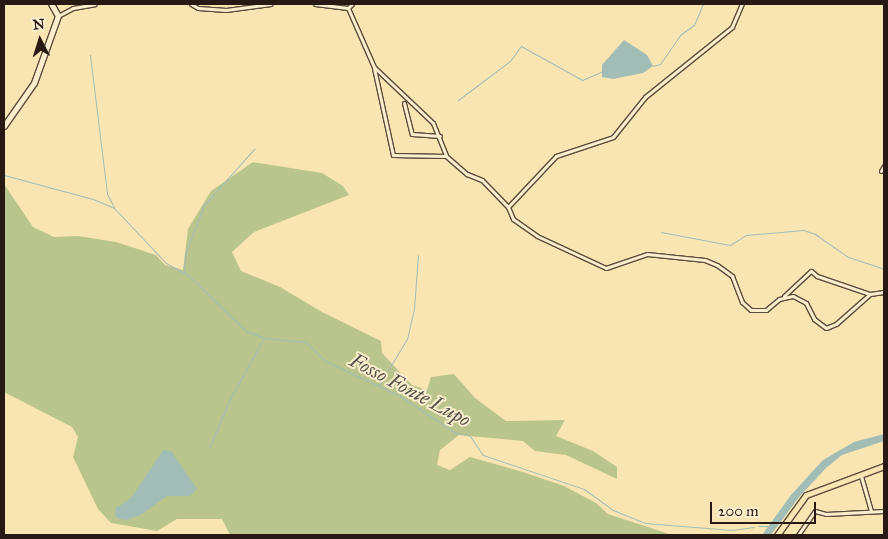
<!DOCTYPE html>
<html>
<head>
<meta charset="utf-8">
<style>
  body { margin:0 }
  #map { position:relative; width:888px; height:539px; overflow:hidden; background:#f9e5b2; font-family:"IM FELL Great Primer",serif }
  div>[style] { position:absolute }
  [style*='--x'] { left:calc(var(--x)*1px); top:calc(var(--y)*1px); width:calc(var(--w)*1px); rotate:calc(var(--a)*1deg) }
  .green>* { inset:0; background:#bac58e }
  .water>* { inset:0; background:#a1bdb5 }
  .stream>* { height:1px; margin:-0.5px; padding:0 0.5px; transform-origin:0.5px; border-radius:0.5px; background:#a1bdb5 }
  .roads { filter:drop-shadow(1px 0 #5c4c3c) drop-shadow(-1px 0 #5c4c3c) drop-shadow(0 1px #5c4c3c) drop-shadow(0 -1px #5c4c3c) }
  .street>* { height:3px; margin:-1.5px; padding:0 1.5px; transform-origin:1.5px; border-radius:1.5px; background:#fbeecd }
  .secondary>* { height:4.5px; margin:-2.25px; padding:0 2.25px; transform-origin:2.25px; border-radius:2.25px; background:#fbeecd }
  .primary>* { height:5px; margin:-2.5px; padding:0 2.5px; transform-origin:2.5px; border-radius:2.5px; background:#f9e5b2 }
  span { translate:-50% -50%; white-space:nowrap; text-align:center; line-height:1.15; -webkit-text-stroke:4px #fbeecd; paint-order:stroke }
  .water-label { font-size:20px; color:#52524c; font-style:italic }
  .frame { position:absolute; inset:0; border:5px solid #281914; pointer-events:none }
  .north { position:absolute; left:15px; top:15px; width:50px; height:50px; -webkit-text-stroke:4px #fbeecd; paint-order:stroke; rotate:355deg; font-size:14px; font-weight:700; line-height:20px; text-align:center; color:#281914 }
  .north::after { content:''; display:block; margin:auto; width:18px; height:22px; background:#281914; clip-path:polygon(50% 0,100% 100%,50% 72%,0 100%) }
  .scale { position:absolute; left:710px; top:502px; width:106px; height:22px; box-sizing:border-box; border:2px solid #281914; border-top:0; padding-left:6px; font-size:15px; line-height:18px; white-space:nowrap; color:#281914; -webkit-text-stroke:4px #fbeecd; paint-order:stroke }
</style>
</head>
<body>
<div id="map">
  <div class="green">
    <i style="clip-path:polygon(253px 162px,322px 173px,343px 186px,349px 195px,254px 232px,232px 252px,241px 271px,280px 287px,322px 312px,381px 341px,382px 353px,412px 385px,427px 390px,431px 377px,454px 374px,475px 398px,506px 421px,565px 420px,556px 436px,593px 451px,617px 467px,617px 479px,566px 455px,535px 451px,523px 441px,459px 435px,440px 450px,437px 465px,450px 470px,470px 457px,523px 472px,564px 486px,596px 503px,608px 514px,672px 535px,230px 535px,222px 519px,177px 519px,157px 531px,111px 523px,98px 509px,73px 457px,78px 437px,72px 427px,4px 392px,4px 184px,33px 227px,54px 237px,78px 236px,116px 242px,156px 255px,165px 265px,183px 270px,188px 229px,211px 191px)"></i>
  </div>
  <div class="water">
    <i style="clip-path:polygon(624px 40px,647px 55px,653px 66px,643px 73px,613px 79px,602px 77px,602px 65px)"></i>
    <i style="clip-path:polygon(884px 434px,884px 441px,842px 455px,826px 468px,799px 497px,771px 535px,762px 535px,791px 495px,823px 460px,854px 442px)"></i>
    <i style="clip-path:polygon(163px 450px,171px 451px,197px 489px,190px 496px,167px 496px,142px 514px,127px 520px,119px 519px,115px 516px,116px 508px,131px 498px)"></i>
  </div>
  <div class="stream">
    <i style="--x:90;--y:55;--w:140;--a:83"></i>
    <i style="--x:107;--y:194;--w:15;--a:62"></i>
    <i style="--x:653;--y:66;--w:7;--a:-16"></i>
    <i style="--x:660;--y:64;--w:35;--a:-55"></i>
    <i style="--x:680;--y:35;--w:17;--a:-36"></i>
    <i style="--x:694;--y:25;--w:23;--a:-67"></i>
    <i style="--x:458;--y:100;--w:65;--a:-36.9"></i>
    <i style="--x:510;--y:61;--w:19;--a:-54"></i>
    <i style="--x:521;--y:46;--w:70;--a:29.1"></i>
    <i style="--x:582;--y:80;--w:21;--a:-23"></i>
    <i style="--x:4;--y:175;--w:92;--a:15.1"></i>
    <i style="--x:93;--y:199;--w:23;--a:23"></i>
    <i style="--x:114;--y:208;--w:76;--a:46.6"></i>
    <i style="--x:166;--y:263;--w:26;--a:29"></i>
    <i style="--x:189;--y:276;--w:79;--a:44"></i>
    <i style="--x:246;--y:331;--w:19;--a:21"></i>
    <i style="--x:264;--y:338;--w:42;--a:5.4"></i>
    <i style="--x:306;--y:342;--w:27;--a:45"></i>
    <i style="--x:325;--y:361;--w:83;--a:25"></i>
    <i style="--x:400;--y:396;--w:65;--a:33.7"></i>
    <i style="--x:454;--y:432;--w:16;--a:14"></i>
    <i style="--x:470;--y:436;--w:23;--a:56"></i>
    <i style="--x:483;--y:455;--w:107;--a:18.6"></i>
    <i style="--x:584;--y:489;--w:36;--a:36"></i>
    <i style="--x:613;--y:510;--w:35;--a:22"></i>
    <i style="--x:645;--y:523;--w:87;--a:4.6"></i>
    <i style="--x:732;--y:530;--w:22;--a:-8"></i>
    <i style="--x:661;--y:232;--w:70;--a:10.7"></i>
    <i style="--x:730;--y:245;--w:19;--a:-32"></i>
    <i style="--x:746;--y:235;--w:57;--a:-5"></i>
    <i style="--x:803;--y:230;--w:13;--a:18"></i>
    <i style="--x:815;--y:234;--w:40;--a:34.9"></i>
    <i style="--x:848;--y:257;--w:38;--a:18"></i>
    <i style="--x:184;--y:272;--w:18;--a:-87"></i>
    <i style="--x:185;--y:254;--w:53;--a:-68.8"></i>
    <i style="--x:204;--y:205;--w:76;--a:-48.2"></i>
    <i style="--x:379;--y:385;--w:54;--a:-58.7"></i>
    <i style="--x:407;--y:339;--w:31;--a:-77"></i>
    <i style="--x:414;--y:309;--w:54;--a:-85.8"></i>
    <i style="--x:209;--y:448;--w:56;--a:-66.7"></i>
    <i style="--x:231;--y:397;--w:68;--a:-60.8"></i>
    <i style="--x:758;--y:526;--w:12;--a:0"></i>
  </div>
  <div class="roads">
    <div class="street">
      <i style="--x:191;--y:4;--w:8;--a:30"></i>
      <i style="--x:198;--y:8;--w:28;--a:4"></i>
      <i style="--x:226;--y:10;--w:45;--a:-7.6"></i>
      <i style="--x:315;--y:4;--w:33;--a:7"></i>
      <i style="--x:348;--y:8;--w:64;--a:66.2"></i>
      <i style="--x:374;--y:67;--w:81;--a:43.5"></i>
      <i style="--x:433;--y:123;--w:35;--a:68"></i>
      <i style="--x:446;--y:156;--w:28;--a:41"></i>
      <i style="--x:467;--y:174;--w:16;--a:22"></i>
      <i style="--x:482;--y:180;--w:37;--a:46"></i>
      <i style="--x:508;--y:207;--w:70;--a:-46.7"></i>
      <i style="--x:556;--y:156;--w:60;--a:-18.4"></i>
      <i style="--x:613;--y:137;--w:51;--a:-51.3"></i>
      <i style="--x:645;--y:97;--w:112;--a:-38.8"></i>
      <i style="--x:732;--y:27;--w:25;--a:-67"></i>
      <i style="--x:348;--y:8;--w:6;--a:-45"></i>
      <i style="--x:58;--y:16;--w:17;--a:-28"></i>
      <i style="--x:73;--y:8;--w:22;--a:-10"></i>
      <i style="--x:374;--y:68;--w:89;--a:77.7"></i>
      <i style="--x:393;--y:155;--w:53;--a:1.1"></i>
      <i style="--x:404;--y:103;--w:32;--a:76"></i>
      <i style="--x:412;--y:134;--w:28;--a:4"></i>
      <i style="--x:881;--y:171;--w:6;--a:-59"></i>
      <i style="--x:508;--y:207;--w:13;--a:67"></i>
      <i style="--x:513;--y:219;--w:29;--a:35"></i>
      <i style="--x:537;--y:236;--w:76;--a:24.9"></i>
      <i style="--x:606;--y:268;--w:43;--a:-18.9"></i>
      <i style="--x:647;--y:254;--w:58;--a:5.9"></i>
      <i style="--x:705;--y:260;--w:13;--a:23"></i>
      <i style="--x:717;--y:265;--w:19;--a:36"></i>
      <i style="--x:732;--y:276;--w:28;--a:69"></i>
      <i style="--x:742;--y:302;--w:12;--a:42"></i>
      <i style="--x:751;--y:310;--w:15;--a:0"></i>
      <i style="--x:766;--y:310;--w:17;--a:-40"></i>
      <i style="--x:779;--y:299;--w:14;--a:-12"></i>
      <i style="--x:793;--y:296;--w:15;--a:28"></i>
      <i style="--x:806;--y:303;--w:18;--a:63"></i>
      <i style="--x:814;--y:319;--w:15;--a:37"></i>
      <i style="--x:826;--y:328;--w:11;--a:-22"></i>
      <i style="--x:836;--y:324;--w:45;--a:-41.4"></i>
      <i style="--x:870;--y:294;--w:14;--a:-8"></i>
      <i style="--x:784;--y:296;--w:37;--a:-43"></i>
      <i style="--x:811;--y:271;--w:8;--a:40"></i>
      <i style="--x:817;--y:276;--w:56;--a:18.8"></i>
      <i style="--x:861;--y:476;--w:36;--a:74"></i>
      <i style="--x:798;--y:535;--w:29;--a:-55"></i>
      <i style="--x:815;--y:511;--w:11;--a:15"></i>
      <i style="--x:826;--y:514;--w:58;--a:-3"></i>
    </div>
    <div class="secondary">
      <i style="--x:4;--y:126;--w:52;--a:-55.1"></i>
      <i style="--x:34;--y:83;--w:71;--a:-70.3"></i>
      <i style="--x:58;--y:16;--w:14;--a:-120"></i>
    </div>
    <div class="primary">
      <i style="--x:777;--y:535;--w:49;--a:-54.1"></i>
      <i style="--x:806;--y:495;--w:83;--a:-20.4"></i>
    </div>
  </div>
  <div class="water-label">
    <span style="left:410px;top:390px;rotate:28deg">Fosso Fonte Lupo</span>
  </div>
  <div class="frame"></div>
  <div class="north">N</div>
  <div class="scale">200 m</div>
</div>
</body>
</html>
